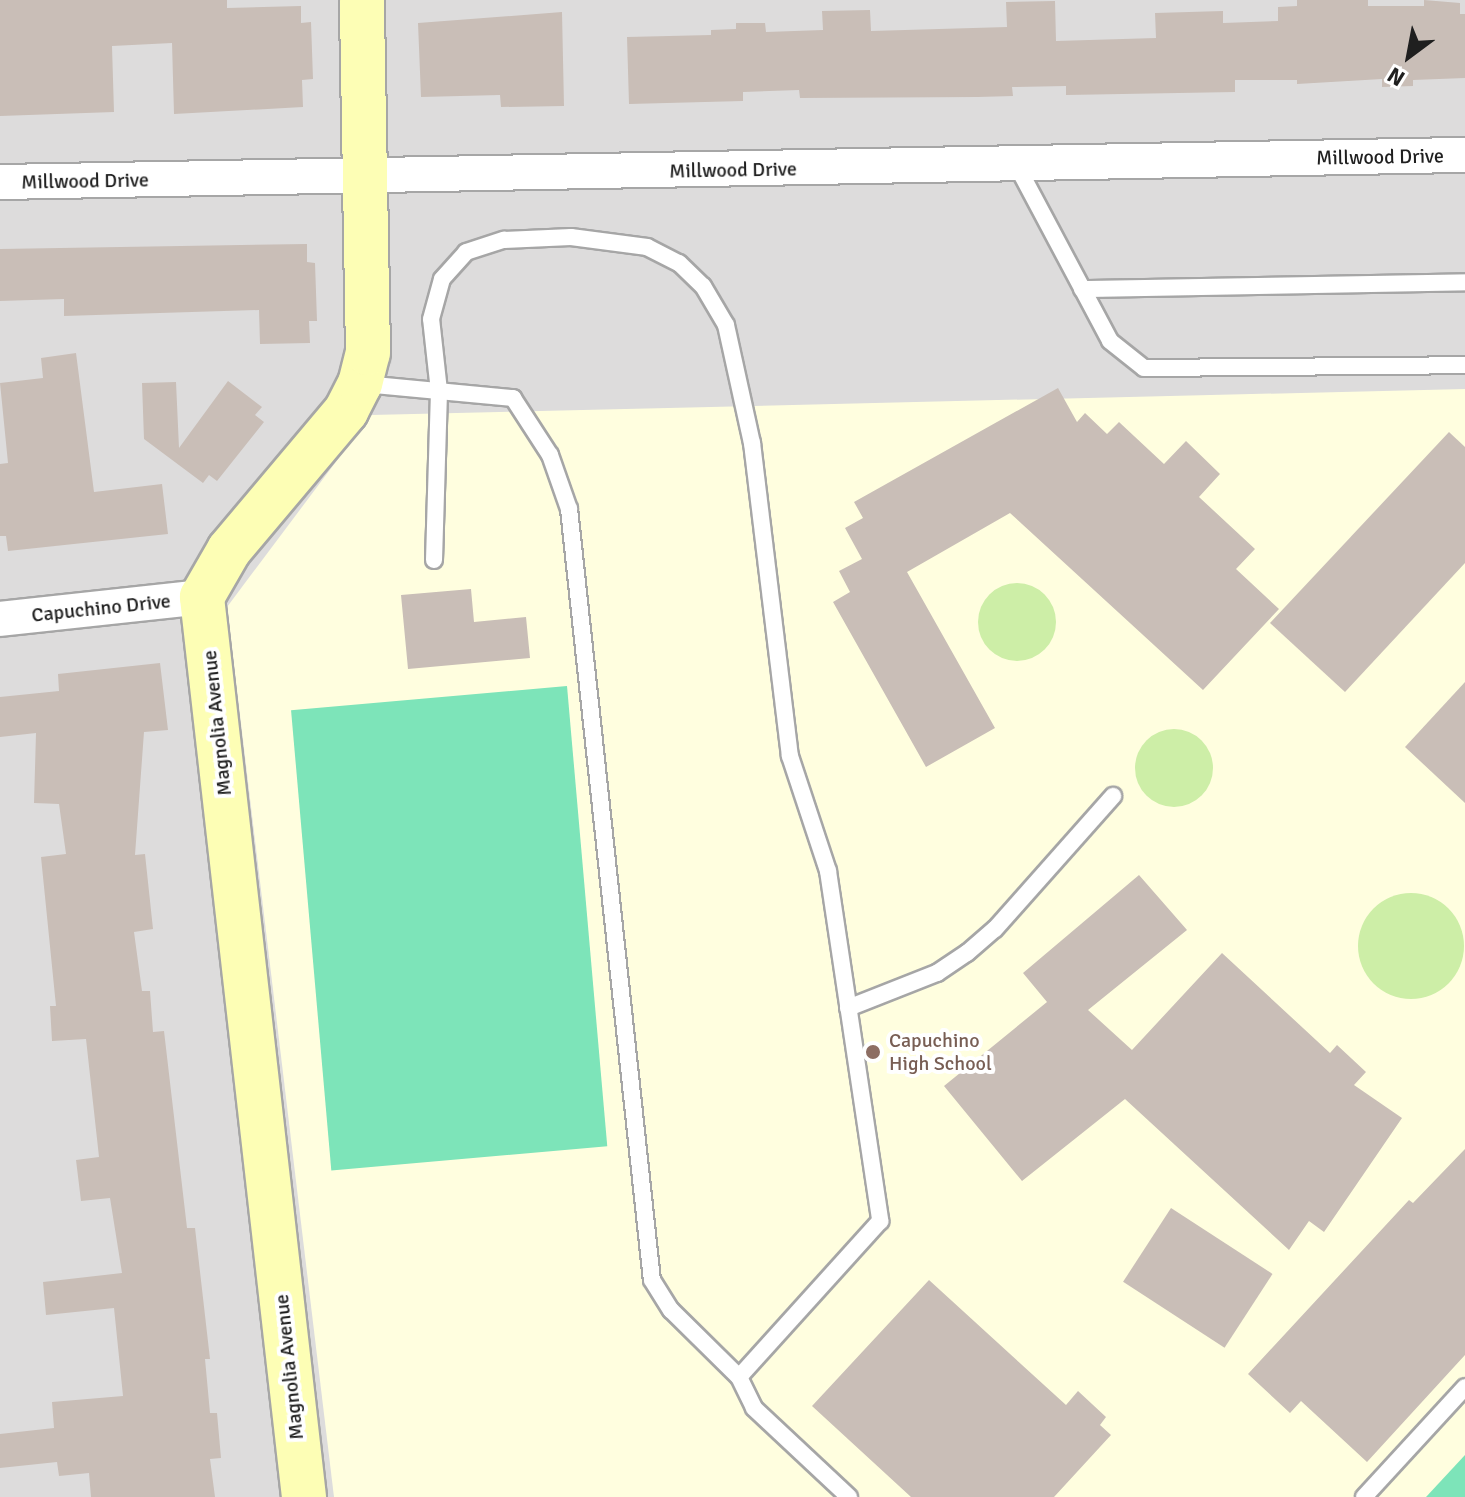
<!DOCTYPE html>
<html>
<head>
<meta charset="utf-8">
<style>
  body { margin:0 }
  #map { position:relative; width:1465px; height:1497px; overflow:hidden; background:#f0ece4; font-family:Signika,sans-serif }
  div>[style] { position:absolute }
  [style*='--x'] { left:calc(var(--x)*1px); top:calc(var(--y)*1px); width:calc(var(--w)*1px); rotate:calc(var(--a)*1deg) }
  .residential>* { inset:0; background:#dddcdc; transform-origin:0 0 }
  .education>* { inset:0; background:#fffedf }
  .grass>* { inset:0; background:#cdeea7 }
  .round { border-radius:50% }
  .pitch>* { inset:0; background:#7de4b9; transform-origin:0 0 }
  .building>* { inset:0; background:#c9beb7; transform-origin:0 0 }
  .roads { filter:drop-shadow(2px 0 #a6a6a6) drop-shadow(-2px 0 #a6a6a6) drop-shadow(0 2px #a6a6a6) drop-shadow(0 -2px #a6a6a6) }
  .service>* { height:16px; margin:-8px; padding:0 8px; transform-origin:8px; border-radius:8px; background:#fff }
  .minor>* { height:34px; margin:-17px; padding:0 17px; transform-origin:17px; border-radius:17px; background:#fff }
  .secondary>* { height:44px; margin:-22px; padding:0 22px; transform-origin:22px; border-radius:22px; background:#fdfeb5 }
  .dots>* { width:22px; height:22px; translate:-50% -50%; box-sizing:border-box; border:4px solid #fff; border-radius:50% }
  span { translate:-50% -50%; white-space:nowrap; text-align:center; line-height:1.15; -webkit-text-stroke:8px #fff; paint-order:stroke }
  .street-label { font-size:20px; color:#1f1f1f }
  .education-label { font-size:20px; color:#785e54 }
  .left { translate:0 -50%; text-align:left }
  .north { position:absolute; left:1369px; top:16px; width:80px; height:80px; -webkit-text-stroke:6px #fff; paint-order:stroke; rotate:212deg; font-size:22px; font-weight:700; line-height:32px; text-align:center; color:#1f1f1f }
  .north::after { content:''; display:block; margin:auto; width:28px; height:36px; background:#1f1f1f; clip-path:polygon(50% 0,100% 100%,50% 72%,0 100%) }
</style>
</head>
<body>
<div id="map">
  <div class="residential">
    <i style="left:0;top:0;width:1465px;height:1497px"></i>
  </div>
  <div class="education">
    <i style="clip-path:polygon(1465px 389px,1465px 1497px,334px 1497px,227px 607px,371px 415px)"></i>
  </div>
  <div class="grass">
    <i class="round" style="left:978px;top:583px;width:78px;height:78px"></i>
    <i class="round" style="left:1135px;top:729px;width:78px;height:78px"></i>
    <i class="round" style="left:1358px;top:893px;width:106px;height:106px"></i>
  </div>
  <div class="pitch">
    <i style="left:567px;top:686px;width:462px;height:277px;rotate:85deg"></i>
    <i style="clip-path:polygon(1465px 1455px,1465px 1497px,1426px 1497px)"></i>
  </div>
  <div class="building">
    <i style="clip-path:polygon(0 0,227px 0,227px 8px,301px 6px,301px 23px,311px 22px,313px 79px,302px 80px,303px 107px,174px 114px,172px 43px,112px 46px,114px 112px,0 116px)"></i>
    <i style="clip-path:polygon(1297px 0,1368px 0,1368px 6px,1424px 6px,1424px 0,1460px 3px,1460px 14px,1465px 14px,1465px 78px,1413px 80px,1413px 86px,1382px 87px,1382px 79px,1297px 84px,1297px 80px,1235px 80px,1235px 92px,1066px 95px,1066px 86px,1012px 87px,1013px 96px,978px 97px,800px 98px,799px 90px,743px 92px,743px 101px,629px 104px,627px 37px,711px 35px,711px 30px,736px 29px,736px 23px,765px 23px,766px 32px,823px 30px,822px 11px,870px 10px,871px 31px,1007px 27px,1006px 2px,1055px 1px,1056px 41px,1156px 38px,1155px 13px,1223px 11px,1223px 23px,1278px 21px,1278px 7px,1297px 6px)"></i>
    <i style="clip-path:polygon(562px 12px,564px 106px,501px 107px,500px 95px,421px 97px,418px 23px)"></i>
    <i style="clip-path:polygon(307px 244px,307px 262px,315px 263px,317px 321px,309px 321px,310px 343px,260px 344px,259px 310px,64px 316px,64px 299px,0 301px,0 249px)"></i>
    <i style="clip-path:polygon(76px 353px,94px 492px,162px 484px,168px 534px,8px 551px,6px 536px,0 536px,0 464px,8px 463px,0 383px,43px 378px,41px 358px)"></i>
    <i style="clip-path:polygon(228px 381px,262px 407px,255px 415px,264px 422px,217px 481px,209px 475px,203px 483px,144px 439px,142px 383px,176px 382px,179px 448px)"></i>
    <i style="clip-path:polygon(1058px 388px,1077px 422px,1085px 413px,1107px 434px,1119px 422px,1164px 464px,1186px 441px,1220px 474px,1199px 497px,1255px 549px,1236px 569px,1279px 609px,1203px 690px,1010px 513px,907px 572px,995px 728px,926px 767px,833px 602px,850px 592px,839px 571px,862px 559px,845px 528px,863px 518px,854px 502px)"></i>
    <i style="clip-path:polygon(1449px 432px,1465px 447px,1465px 563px,1345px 692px,1270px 623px)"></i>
    <i style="clip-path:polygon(471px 589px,474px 622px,526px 617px,530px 658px,408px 669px,401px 595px)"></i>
    <i style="clip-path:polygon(160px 663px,168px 730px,144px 732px,135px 855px,145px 854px,153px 929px,134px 932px,142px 991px,150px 991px,153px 1032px,164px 1031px,187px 1228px,195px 1228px,210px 1359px,205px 1359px,210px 1413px,217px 1413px,221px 1458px,210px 1459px,215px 1497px,91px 1497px,89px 1473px,59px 1476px,57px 1462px,0 1468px,0 1434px,54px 1428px,52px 1402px,123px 1396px,114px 1308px,46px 1315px,43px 1282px,122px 1273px,110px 1198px,81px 1201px,76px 1160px,99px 1157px,86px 1039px,52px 1041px,50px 1006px,56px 1006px,41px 857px,66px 854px,59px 804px,34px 803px,36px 733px,0 737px,0 697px,59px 691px,58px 674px)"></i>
    <i style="clip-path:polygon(1465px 682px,1465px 803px,1405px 747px)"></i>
    <i style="clip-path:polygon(1139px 875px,1187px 930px,1088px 1010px,1132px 1050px,1222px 953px,1330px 1053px,1337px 1045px,1366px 1072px,1354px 1085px,1402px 1118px,1324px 1232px,1309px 1221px,1289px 1250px,1125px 1099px,1022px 1181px,944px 1086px,1047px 1002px,1023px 973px)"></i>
    <i style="clip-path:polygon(1465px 1149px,1465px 1355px,1367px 1462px,1301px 1401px,1290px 1413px,1248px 1374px,1409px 1200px,1413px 1203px)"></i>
    <i style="left:1171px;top:1208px;width:121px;height:88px;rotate:33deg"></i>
    <i style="clip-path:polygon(929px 1280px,1066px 1405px,1078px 1391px,1106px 1417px,1100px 1425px,1111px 1435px,1054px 1497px,911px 1497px,812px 1406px)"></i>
  </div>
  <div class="roads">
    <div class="service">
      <i style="--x:1016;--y:164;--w:200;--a:62"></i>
      <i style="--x:1110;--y:341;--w:43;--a:38.5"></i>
      <i style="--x:1144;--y:368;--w:321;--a:-0.5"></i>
      <i style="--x:1082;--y:289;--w:383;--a:-1"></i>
      <i style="--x:364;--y:384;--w:150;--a:5.4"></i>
      <i style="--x:513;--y:398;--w:68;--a:57"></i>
      <i style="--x:550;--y:455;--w:57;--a:70.6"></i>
      <i style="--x:569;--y:509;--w:775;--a:83.86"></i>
      <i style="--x:652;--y:1280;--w:36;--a:58"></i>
      <i style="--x:671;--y:1310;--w:95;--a:44.6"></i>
      <i style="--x:739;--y:1377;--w:34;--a:64"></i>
      <i style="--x:754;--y:1408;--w:130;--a:43.1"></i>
      <i style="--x:434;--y:560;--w:169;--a:-88.3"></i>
      <i style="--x:439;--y:391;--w:72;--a:-96.3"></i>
      <i style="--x:431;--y:319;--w:41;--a:-74.6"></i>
      <i style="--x:442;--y:279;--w:36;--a:-48"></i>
      <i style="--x:466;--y:252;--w:40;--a:-18"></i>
      <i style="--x:504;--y:240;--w:67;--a:-2.6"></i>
      <i style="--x:571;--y:237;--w:77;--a:7.5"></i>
      <i style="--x:647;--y:247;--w:36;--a:27"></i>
      <i style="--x:679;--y:263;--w:33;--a:44"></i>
      <i style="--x:703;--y:286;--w:45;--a:59.5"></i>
      <i style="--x:726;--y:325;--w:121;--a:77.6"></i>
      <i style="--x:752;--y:443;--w:315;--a:83.1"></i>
      <i style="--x:790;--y:756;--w:121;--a:71.7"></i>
      <i style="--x:828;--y:871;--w:354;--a:81.5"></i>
      <i style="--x:880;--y:1221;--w:210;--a:132.1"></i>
      <i style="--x:848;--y:1008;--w:96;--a:-21.5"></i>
      <i style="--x:937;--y:973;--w:36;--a:-34"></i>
      <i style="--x:967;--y:953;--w:37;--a:-41"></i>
      <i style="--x:995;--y:929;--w:178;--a:-48.4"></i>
      <i style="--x:1364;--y:1497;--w:149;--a:-47.4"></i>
    </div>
    <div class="minor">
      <i style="--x:0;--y:182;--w:1465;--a:-1.06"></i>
      <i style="--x:0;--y:619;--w:203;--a:-6.2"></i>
    </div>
    <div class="secondary">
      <i style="--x:304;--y:1497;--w:906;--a:-96.47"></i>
      <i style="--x:202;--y:597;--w:54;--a:-60.1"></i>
      <i style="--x:229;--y:550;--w:182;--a:-49.9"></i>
      <i style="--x:346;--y:411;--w:30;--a:-63"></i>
      <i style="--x:360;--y:384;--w:32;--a:-76"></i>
      <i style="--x:368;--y:353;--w:353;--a:-91"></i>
    </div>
  </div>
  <div class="dots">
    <i style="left:873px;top:1052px;background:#8d6e63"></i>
  </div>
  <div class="street-label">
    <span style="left:1380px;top:157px;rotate:-1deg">Millwood Drive</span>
    <span style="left:733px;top:170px;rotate:-1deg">Millwood Drive</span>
    <span style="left:85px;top:181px;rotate:-1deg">Millwood Drive</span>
    <span style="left:101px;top:608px;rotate:-6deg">Capuchino Drive</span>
    <span style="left:217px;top:723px;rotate:-96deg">Magnolia Avenue</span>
    <span style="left:289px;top:1367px;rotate:-96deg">Magnolia Avenue</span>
  </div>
  <div class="education-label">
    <span class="left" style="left:889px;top:1052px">Capuchino<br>High School</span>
  </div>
  <div class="north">N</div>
</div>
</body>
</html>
